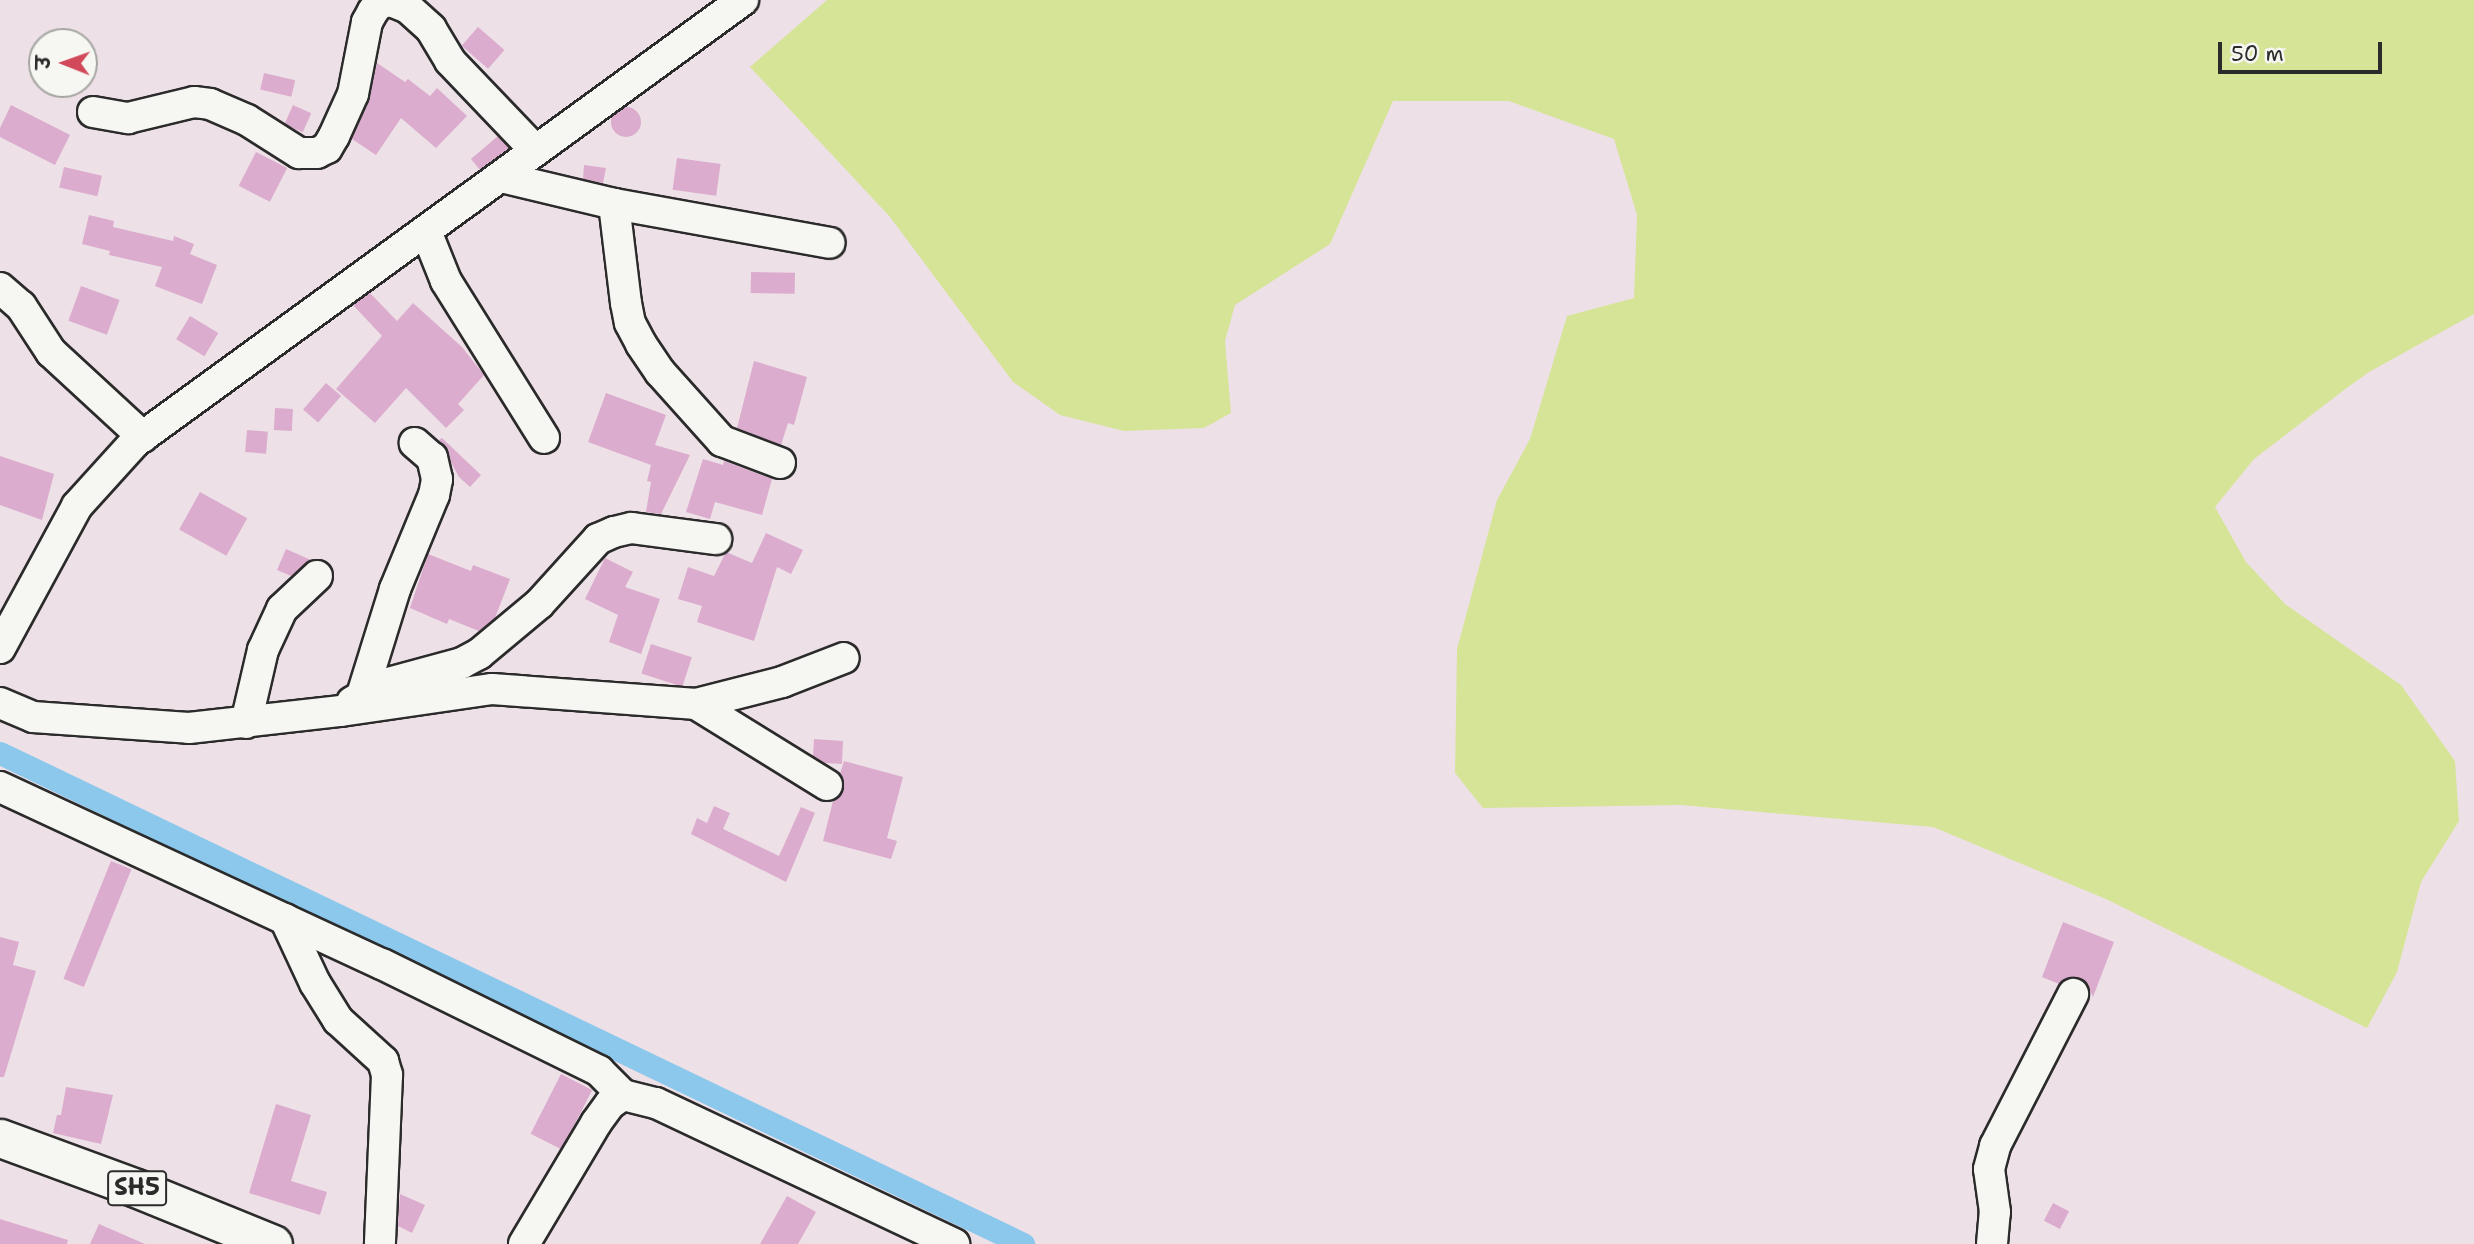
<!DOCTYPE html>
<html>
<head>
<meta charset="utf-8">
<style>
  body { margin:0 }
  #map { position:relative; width:2474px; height:1244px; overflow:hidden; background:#eee0e7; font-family:"Shantell Sans","Playpen Sans Deva",sans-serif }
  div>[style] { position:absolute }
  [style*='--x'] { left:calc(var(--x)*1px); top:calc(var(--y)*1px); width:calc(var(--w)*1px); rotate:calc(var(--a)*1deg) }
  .green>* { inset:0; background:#d6e497 }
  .canal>* { height:23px; margin:-11.5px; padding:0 11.5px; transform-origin:11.5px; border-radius:11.5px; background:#8bc8ec }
  .building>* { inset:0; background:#dbaccd; transform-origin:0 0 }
  .round { border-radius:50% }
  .roads { filter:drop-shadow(2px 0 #2b2b2b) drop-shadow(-2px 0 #2b2b2b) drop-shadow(0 2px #2b2b2b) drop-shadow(0 -2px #2b2b2b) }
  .minor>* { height:30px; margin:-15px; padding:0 15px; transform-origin:15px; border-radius:15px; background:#f6f6f2 }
  .major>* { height:37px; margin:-18.5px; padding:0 18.5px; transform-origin:18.5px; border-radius:18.5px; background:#f6f6f2 }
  span { translate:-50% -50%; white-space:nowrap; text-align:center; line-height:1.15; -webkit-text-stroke:5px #f6f6f2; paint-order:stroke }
  .shield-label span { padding:2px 5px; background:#f6f6f2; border:2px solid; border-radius:5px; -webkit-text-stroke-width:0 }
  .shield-label { font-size:24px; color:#2b2b2b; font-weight:700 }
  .north { position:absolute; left:28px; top:28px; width:70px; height:70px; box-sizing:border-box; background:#f6f6f2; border:2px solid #a5a5a2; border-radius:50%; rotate:271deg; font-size:19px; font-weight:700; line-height:28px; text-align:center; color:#2b2b2b }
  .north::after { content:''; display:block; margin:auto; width:24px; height:32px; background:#d1495b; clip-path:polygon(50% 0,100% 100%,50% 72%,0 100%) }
  .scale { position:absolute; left:2218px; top:42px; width:164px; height:32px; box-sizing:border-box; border:4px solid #2b2b2b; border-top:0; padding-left:9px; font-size:21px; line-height:24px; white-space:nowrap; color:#2b2b2b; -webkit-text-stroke:5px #f6f6f2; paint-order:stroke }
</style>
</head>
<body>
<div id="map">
  <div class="green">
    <i style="clip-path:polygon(827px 0,2474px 0,2474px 314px,2369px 372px,2344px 390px,2254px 459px,2215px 507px,2246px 562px,2285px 604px,2401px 685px,2455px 761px,2459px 821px,2421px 882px,2397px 972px,2367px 1028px,2106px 899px,1933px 827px,1681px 805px,1483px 808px,1455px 773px,1457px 649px,1497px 500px,1530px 439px,1567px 316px,1634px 298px,1637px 215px,1614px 139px,1509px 101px,1393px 101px,1330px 244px,1235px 305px,1225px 341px,1231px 413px,1204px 428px,1124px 431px,1060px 415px,1013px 382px,890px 217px,750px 67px)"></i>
  </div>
  <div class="canal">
    <i style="--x:0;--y:753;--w:1135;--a:25.64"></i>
  </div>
  <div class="building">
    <i style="left:478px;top:27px;width:35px;height:25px;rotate:41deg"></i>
    <i style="clip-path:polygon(377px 63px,405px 82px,408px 79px,430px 96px,437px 88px,467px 116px,436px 148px,401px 118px,376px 155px,352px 139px,369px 101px)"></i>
    <i style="left:264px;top:73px;width:32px;height:17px;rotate:13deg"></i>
    <i style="clip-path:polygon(11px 105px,70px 135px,55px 165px,0 137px,0 128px)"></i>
    <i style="left:293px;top:105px;width:20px;height:21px;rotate:24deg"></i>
    <i class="round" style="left:611px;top:107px;width:30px;height:30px"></i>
    <i style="clip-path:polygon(498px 136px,509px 148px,480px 170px,471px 159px)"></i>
    <i style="left:256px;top:152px;width:35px;height:38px;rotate:27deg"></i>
    <i style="left:677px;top:158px;width:44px;height:32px;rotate:8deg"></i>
    <i style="clip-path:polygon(584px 165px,606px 168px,603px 183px,583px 179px)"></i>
    <i style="left:64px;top:167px;width:39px;height:21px;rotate:13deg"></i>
    <i style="clip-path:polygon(89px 215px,114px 221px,113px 227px,173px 241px,174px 236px,194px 244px,190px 254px,217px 265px,202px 304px,155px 286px,162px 267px,109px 255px,110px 251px,82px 244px)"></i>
    <i style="left:751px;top:272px;width:44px;height:21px;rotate:1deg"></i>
    <i style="left:81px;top:286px;width:41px;height:37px;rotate:20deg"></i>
    <i style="clip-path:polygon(370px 293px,397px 321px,413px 303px,462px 347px,484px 375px,458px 404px,464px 410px,446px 428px,406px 388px,375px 423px,336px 389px,382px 336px,353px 305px)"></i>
    <i style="left:190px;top:316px;width:33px;height:27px;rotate:31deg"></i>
    <i style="clip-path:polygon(754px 361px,807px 377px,794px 425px,788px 423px,781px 445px,737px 428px)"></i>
    <i style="left:326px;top:383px;width:20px;height:35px;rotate:41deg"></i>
    <i style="clip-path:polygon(606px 393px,666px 415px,655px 445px,690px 455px,661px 514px,646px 512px,651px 482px,647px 481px,651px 465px,588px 442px)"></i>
    <i style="left:275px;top:408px;width:18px;height:22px;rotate:3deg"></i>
    <i style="left:247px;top:430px;width:21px;height:22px;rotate:5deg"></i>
    <i style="clip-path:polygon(442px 438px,481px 475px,470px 487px,459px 477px,439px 440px)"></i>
    <i style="clip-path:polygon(0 456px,54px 474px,42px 520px,0 505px)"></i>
    <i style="clip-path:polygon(703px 459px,723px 465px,724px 461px,772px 479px,762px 515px,715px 502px,710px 519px,686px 512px)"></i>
    <i style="left:200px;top:492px;width:54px;height:43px;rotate:29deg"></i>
    <i style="clip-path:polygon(766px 533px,803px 550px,791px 574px,777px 567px,754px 641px,697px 622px,702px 606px,678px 599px,688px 567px,714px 576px,726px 552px,752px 563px)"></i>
    <i style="clip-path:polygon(286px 549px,311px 560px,291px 576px,277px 570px)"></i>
    <i style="clip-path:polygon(428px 554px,471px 571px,473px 565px,510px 579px,495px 618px,479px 631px,449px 619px,447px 624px,410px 608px)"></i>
    <i style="clip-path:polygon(605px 558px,633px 572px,625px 587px,660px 599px,641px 654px,609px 642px,618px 615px,585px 599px)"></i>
    <i style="left:651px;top:644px;width:43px;height:31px;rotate:18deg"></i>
    <i style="clip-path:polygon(814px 739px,843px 741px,842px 764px,825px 763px,813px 756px)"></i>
    <i style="clip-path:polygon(844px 761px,903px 777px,887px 838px,897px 841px,891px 859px,823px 841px,833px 801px,841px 795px,844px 786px,840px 774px)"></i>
    <i style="clip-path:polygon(714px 806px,730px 813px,723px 829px,779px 856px,801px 807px,815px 813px,786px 882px,691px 834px,697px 818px,707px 823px)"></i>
    <i style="left:111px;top:861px;width:22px;height:127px;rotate:22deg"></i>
    <i style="clip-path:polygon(2063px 922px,2114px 942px,2093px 997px,2087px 984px,2080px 978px,2071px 977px,2059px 984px,2042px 977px)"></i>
    <i style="clip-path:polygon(0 937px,19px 942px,13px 965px,36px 971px,4px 1077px,0 1077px)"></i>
    <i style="left:561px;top:1074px;width:35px;height:67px;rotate:27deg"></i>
    <i style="clip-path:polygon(66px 1087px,113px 1095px,101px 1144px,53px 1133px,57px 1115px,61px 1115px)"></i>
    <i style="clip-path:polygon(276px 1104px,311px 1115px,291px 1181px,327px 1192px,320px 1215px,249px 1193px)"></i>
    <i style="clip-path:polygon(400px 1194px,425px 1205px,412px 1233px,398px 1226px)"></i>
    <i style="clip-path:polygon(787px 1196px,816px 1212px,798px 1244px,760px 1244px)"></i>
    <i style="left:2053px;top:1203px;width:18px;height:20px;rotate:27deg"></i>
    <i style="clip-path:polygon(0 1219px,68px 1240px,67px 1244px,0 1244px)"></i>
    <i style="clip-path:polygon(99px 1224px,145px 1244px,90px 1244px)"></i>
  </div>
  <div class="roads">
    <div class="minor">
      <i style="--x:93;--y:112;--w:36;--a:10"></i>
      <i style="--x:128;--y:118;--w:68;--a:-13.6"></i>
      <i style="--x:194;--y:102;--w:16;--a:7"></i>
      <i style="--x:210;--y:104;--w:40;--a:23.4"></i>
      <i style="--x:247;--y:120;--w:62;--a:32.4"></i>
      <i style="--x:299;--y:153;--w:18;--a:0"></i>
      <i style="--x:317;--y:153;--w:11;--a:-27"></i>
      <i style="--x:327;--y:148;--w:14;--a:-60"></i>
      <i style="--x:334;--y:136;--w:46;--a:-65.7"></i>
      <i style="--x:353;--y:94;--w:73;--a:-79"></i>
      <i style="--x:367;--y:22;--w:13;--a:-61"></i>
      <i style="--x:373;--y:11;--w:11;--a:-49"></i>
      <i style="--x:380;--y:3;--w:11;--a:-10"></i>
      <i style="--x:391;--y:1;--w:18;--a:22"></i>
      <i style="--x:408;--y:8;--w:31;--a:42"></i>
      <i style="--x:431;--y:29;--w:37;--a:59"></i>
      <i style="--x:450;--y:61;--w:124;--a:46.3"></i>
      <i style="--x:501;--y:177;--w:116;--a:13.4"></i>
      <i style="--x:614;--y:204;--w:100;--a:83.1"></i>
      <i style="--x:626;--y:303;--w:20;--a:79"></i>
      <i style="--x:630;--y:323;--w:24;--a:62"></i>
      <i style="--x:641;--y:344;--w:34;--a:56"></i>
      <i style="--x:660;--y:372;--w:93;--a:48.1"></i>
      <i style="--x:722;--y:441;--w:62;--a:20.8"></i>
      <i style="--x:614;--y:204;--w:219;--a:10.2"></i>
      <i style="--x:426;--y:231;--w:54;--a:68.2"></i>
      <i style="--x:446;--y:281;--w:185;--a:58"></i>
      <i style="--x:0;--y:288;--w:28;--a:41"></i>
      <i style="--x:21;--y:306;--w:55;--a:56.9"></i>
      <i style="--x:51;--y:352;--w:125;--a:42.7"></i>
      <i style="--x:0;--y:648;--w:162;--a:-61.5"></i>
      <i style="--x:77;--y:506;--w:86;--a:-47.8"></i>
      <i style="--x:135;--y:442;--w:752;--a:-36.02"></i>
      <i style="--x:362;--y:695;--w:111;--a:-72.7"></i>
      <i style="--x:395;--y:589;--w:102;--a:-67.5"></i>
      <i style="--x:434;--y:495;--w:16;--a:-79"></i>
      <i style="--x:437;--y:479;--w:22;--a:-103"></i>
      <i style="--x:432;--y:458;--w:23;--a:-139"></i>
      <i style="--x:352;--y:702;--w:34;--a:-30"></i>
      <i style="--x:381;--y:685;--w:84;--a:-15.2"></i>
      <i style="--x:462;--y:663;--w:19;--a:-28"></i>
      <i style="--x:479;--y:654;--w:78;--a:-39.8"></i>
      <i style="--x:539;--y:604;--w:88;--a:-47.8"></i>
      <i style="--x:598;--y:539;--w:17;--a:-24"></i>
      <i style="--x:614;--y:532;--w:18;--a:-13"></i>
      <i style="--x:632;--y:528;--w:85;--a:7.5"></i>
      <i style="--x:0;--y:703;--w:36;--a:23"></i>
      <i style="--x:33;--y:717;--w:156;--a:4"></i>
      <i style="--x:189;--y:728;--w:153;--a:-6.4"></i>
      <i style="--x:341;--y:711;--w:153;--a:-8.3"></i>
      <i style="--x:492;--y:689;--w:205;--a:4.2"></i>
      <i style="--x:696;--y:704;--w:89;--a:-14.3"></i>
      <i style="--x:782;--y:682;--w:66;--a:-21.2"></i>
      <i style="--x:696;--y:704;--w:154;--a:31.7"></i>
      <i style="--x:246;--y:723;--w:75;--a:-76.9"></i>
      <i style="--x:263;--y:650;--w:45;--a:-65.1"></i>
      <i style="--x:282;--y:609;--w:48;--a:-43.3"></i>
      <i style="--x:0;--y:787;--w:421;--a:24.9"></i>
      <i style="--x:382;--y:964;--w:242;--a:26.2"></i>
      <i style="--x:599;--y:1071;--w:34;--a:45"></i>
      <i style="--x:285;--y:919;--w:71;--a:64.9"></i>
      <i style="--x:315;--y:983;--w:44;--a:58.1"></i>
      <i style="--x:338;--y:1020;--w:61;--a:42.3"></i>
      <i style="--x:383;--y:1061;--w:15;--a:74"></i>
      <i style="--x:387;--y:1075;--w:169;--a:92.4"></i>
      <i style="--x:524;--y:1244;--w:141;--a:-59.2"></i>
      <i style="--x:596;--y:1123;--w:24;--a:-54"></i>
      <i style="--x:610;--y:1104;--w:16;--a:-35"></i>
      <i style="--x:623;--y:1095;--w:34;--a:14"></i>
      <i style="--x:656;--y:1103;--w:330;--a:25.3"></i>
      <i style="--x:1992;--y:1244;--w:32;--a:-85"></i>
      <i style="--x:1995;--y:1212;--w:43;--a:-97.9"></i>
      <i style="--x:1989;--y:1169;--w:24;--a:-75"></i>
      <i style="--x:1995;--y:1146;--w:171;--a:-62.8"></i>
    </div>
    <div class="major">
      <i style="--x:0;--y:1138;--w:145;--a:20.2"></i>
      <i style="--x:136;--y:1188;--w:148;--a:22.2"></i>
    </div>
  </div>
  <div class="shield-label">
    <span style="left:137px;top:1188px">SH5</span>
  </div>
  <div class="north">उ</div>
  <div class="scale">50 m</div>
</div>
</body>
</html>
